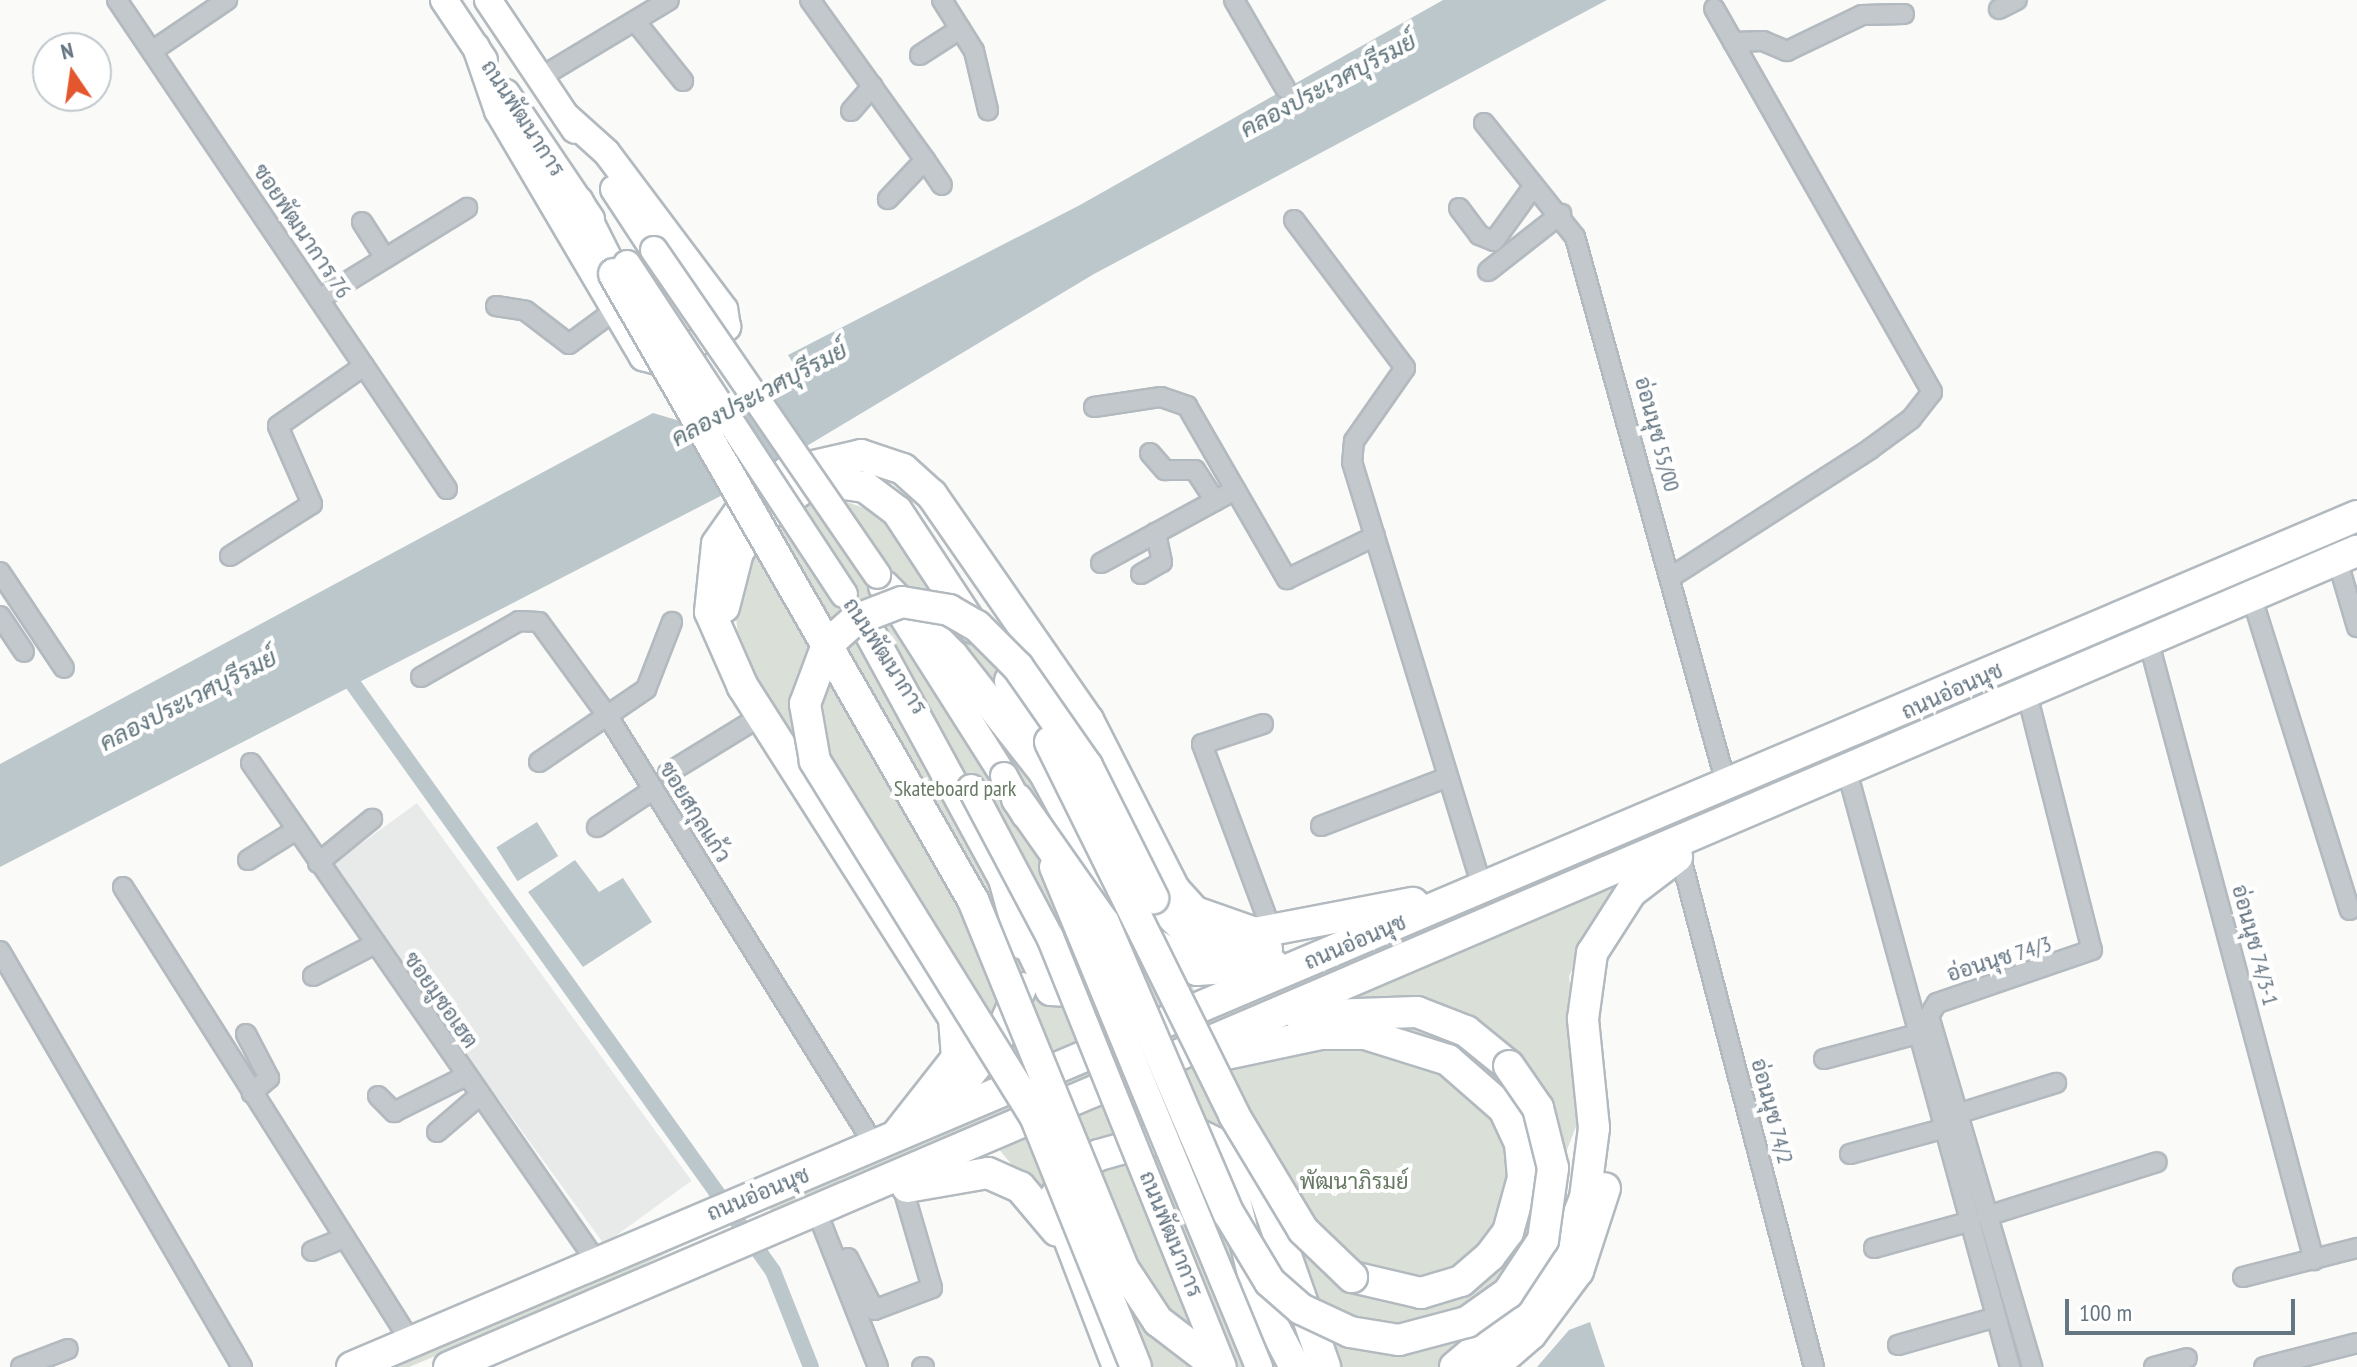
<!DOCTYPE html>
<html>
<head>
<meta charset="utf-8">
<style>
  body { margin:0 }
  #map { position:relative; width:2357px; height:1367px; overflow:hidden; background:#fafaf8; font-family:"PT Sans Narrow",Sarabun,sans-serif }
  div>[style] { position:absolute }
  [style*='--x'] { left:calc(var(--x)*1px); top:calc(var(--y)*1px); width:calc(var(--w)*1px); rotate:calc(var(--a)*1deg) }
  .built>* { inset:0; background:#e8e9e9; transform-origin:0 0 }
  .green>* { inset:0; background:#dadfd7 }
  .water>* { inset:0; background:#bbc7cb; transform-origin:0 0 }
  .canal>* { height:16px; margin:-8px; padding:0 8px; transform-origin:8px; border-radius:8px; background:#bbc7cb }
  .roads { filter:drop-shadow(2px 0 #b3babf) drop-shadow(-2px 0 #b3babf) drop-shadow(0 2px #b3babf) drop-shadow(0 -2px #b3babf) }
  .street>* { height:18px; margin:-9px; padding:0 9px; transform-origin:9px; border-radius:9px; background:#c3c8cc }
  .secondary>* { height:26px; margin:-13px; padding:0 13px; transform-origin:13px; border-radius:13px; background:#fff }
  .primary>* { height:30px; margin:-15px; padding:0 15px; transform-origin:15px; border-radius:15px; background:#fff }
  .bridges { filter:drop-shadow(2px 0 #b3babf) drop-shadow(-2px 0 #b3babf) drop-shadow(0 2px #b3babf) drop-shadow(0 -2px #b3babf) }
  .secondary-bridge>* { height:26px; margin:-13px; padding:0 13px; transform-origin:13px; border-radius:13px; background:#fff }
  .primary-bridge>* { height:30px; margin:-15px; padding:0 15px; transform-origin:15px; border-radius:15px; background:#fff }
  span { translate:-50% -50%; white-space:nowrap; text-align:center; line-height:1.15; -webkit-text-stroke:8px #fff; paint-order:stroke }
  .street-label { font-size:22px; color:#657683 }
  .park-label { font-size:22px; color:#687a64 }
  .water-label { font-size:24px; color:#60757c; font-style:italic }
  .north { position:absolute; left:32px; top:32px; width:80px; height:80px; box-sizing:border-box; background:#fff; border:2px solid #c1c8cd; border-radius:50%; rotate:347deg; font-size:22px; font-weight:700; line-height:32px; text-align:center; color:#657683 }
  .north::after { content:''; display:block; margin:auto; width:28px; height:36px; background:#e4572e; clip-path:polygon(50% 0,100% 100%,50% 72%,0 100%) }
  .scale { position:absolute; left:2065px; top:1299px; width:230px; height:36px; box-sizing:border-box; border:4px solid #657683; border-top:0; padding-left:10px; font-size:24px; line-height:28px; white-space:nowrap; color:#657683; -webkit-text-stroke:6px #fff; paint-order:stroke }
</style>
</head>
<body>
<div id="map">
  <div class="built">
    <i style="left:417px;top:803px;width:467px;height:108px;rotate:54deg"></i>
  </div>
  <div class="green">
    <i style="clip-path:polygon(832px 497px,879px 513px,1046px 734px,1197px 995px,1015px 1067px,742px 669px,735px 609px,745px 567px,788px 512px)"></i>
    <i style="clip-path:polygon(2357px 531px,2155px 627px,771px 1211px,768px 1205px)"></i>
    <i style="clip-path:polygon(1628px 865px,1569px 976px,1585px 1103px,1511px 1296px,1458px 1367px,1147px 1367px,1118px 1293px,988px 1136px)"></i>
    <i style="clip-path:polygon(724px 1225px,588px 1292px,409px 1367px,386px 1367px)"></i>
  </div>
  <div class="water">
    <i style="clip-path:polygon(1443px 0,1607px 0,1094px 274px,738px 487px,0 867px,0 764px,653px 413px,704px 428px,798px 371px,788px 355px,1080px 205px)"></i>
    <i style="left:537px;top:822px;width:40px;height:48px;rotate:58deg"></i>
    <i style="clip-path:polygon(575px 860px,599px 892px,623px 878px,652px 922px,583px 967px,528px 892px)"></i>
    <i style="clip-path:polygon(1590px 1322px,1605px 1367px,1537px 1367px,1569px 1330px)"></i>
  </div>
  <div class="canal">
    <i style="--x:343;--y:670;--w:739;--a:54.42"></i>
    <i style="--x:773;--y:1271;--w:103;--a:68.4"></i>
  </div>
  <div class="roads">
    <div class="street">
      <i style="--x:117;--y:0;--w:590;--a:55.99"></i>
      <i style="--x:810;--y:0;--w:197;--a:54.3"></i>
      <i style="--x:925;--y:160;--w:54;--a:133.5"></i>
      <i style="--x:942;--y:0;--w:60;--a:57.9"></i>
      <i style="--x:974;--y:51;--w:61;--a:76.7"></i>
      <i style="--x:1234;--y:0;--w:102;--a:59.9"></i>
      <i style="--x:1999;--y:9;--w:20;--a:-27"></i>
      <i style="--x:635;--y:21;--w:77;--a:51.3"></i>
      <i style="--x:1733;--y:42;--w:30;--a:-2"></i>
      <i style="--x:1763;--y:41;--w:26;--a:23"></i>
      <i style="--x:1787;--y:51;--w:83;--a:-25.6"></i>
      <i style="--x:1862;--y:15;--w:42;--a:-1.4"></i>
      <i style="--x:152;--y:51;--w:91;--a:-34.2"></i>
      <i style="--x:920;--y:55;--w:48;--a:-33"></i>
      <i style="--x:541;--y:77;--w:149;--a:-31"></i>
      <i style="--x:851;--y:111;--w:33;--a:-49"></i>
      <i style="--x:1484;--y:123;--w:146;--a:51.4"></i>
      <i style="--x:1575;--y:237;--w:571;--a:74.55"></i>
      <i style="--x:925;--y:160;--w:30;--a:56"></i>
      <i style="--x:1459;--y:208;--w:34;--a:53"></i>
      <i style="--x:1479;--y:235;--w:16;--a:22"></i>
      <i style="--x:1494;--y:241;--w:67;--a:-54.2"></i>
      <i style="--x:1294;--y:220;--w:185;--a:53.1"></i>
      <i style="--x:1405;--y:368;--w:89;--a:124.9"></i>
      <i style="--x:1354;--y:441;--w:21;--a:95"></i>
      <i style="--x:1352;--y:462;--w:441;--a:73"></i>
      <i style="--x:362;--y:222;--w:43;--a:57.4"></i>
      <i style="--x:1488;--y:271;--w:93;--a:-38"></i>
      <i style="--x:319;--y:299;--w:174;--a:-31.6"></i>
      <i style="--x:496;--y:306;--w:30;--a:9"></i>
      <i style="--x:526;--y:311;--w:54;--a:37.5"></i>
      <i style="--x:569;--y:344;--w:56;--a:-36.3"></i>
      <i style="--x:1094;--y:407;--w:68;--a:-8.5"></i>
      <i style="--x:1161;--y:397;--w:28;--a:19"></i>
      <i style="--x:1187;--y:406;--w:200;--a:60"></i>
      <i style="--x:1287;--y:579;--w:98;--a:-26"></i>
      <i style="--x:1150;--y:453;--w:23;--a:49"></i>
      <i style="--x:1165;--y:470;--w:30;--a:0"></i>
      <i style="--x:1195;--y:470;--w:37;--a:57"></i>
      <i style="--x:230;--y:556;--w:97;--a:-32.4"></i>
      <i style="--x:312;--y:504;--w:85;--a:-113.6"></i>
      <i style="--x:278;--y:426;--w:105;--a:-34.9"></i>
      <i style="--x:2337;--y:559;--w:71;--a:73.6"></i>
      <i style="--x:1101;--y:563;--w:153;--a:-28.6"></i>
      <i style="--x:0;--y:572;--w:115;--a:56.3"></i>
      <i style="--x:1141;--y:574;--w:24;--a:-30"></i>
      <i style="--x:1162;--y:562;--w:30;--a:-102"></i>
      <i style="--x:1671;--y:577;--w:237;--a:-32.7"></i>
      <i style="--x:1870;--y:449;--w:51;--a:-36.2"></i>
      <i style="--x:1911;--y:419;--w:34;--a:-52"></i>
      <i style="--x:1932;--y:392;--w:441;--a:-119.6"></i>
      <i style="--x:2252;--y:598;--w:327;--a:72.6"></i>
      <i style="--x:0;--y:616;--w:43;--a:56.3"></i>
      <i style="--x:2149;--y:643;--w:639;--a:75.03"></i>
      <i style="--x:421;--y:677;--w:113;--a:-29.7"></i>
      <i style="--x:519;--y:621;--w:20;--a:3"></i>
      <i style="--x:539;--y:622;--w:119;--a:53.9"></i>
      <i style="--x:609;--y:718;--w:504;--a:58.14"></i>
      <i style="--x:2027;--y:694;--w:264;--a:75.8"></i>
      <i style="--x:2092;--y:950;--w:164;--a:161.1"></i>
      <i style="--x:1937;--y:1003;--w:15;--a:122"></i>
      <i style="--x:1929;--y:1016;--w:366;--a:73.6"></i>
      <i style="--x:1263;--y:724;--w:64;--a:161.8"></i>
      <i style="--x:1202;--y:744;--w:200;--a:69.5"></i>
      <i style="--x:539;--y:762;--w:130;--a:-34.3"></i>
      <i style="--x:646;--y:689;--w:72;--a:-68.8"></i>
      <i style="--x:251;--y:763;--w:606;--a:55.29"></i>
      <i style="--x:1847;--y:771;--w:618;--a:74.7"></i>
      <i style="--x:668;--y:773;--w:109;--a:-31.5"></i>
      <i style="--x:1321;--y:826;--w:136;--a:-21.1"></i>
      <i style="--x:597;--y:827;--w:67;--a:-33.5"></i>
      <i style="--x:248;--y:860;--w:57;--a:-32"></i>
      <i style="--x:318;--y:863;--w:70;--a:-39.2"></i>
      <i style="--x:1683;--y:866;--w:518;--a:75.35"></i>
      <i style="--x:123;--y:887;--w:538;--a:57.67"></i>
      <i style="--x:0;--y:951;--w:481;--a:59.8"></i>
      <i style="--x:313;--y:976;--w:68;--a:-27.3"></i>
      <i style="--x:246;--y:1034;--w:50;--a:62.4"></i>
      <i style="--x:269;--y:1078;--w:23;--a:139"></i>
      <i style="--x:1824;--y:1059;--w:100;--a:-15"></i>
      <i style="--x:378;--y:1096;--w:23;--a:45"></i>
      <i style="--x:394;--y:1112;--w:80;--a:-26.6"></i>
      <i style="--x:1957;--y:1114;--w:104;--a:-17.4"></i>
      <i style="--x:437;--y:1132;--w:55;--a:-40.6"></i>
      <i style="--x:1850;--y:1154;--w:95;--a:-15.2"></i>
      <i style="--x:815;--y:1207;--w:172;--a:68.5"></i>
      <i style="--x:1987;--y:1216;--w:178;--a:-17.6"></i>
      <i style="--x:1874;--y:1248;--w:98;--a:-15.5"></i>
      <i style="--x:312;--y:1251;--w:35;--a:-22"></i>
      <i style="--x:848;--y:1258;--w:58;--a:63.4"></i>
      <i style="--x:874;--y:1310;--w:62;--a:-20.8"></i>
      <i style="--x:932;--y:1288;--w:103;--a:-106.3"></i>
      <i style="--x:2243;--y:1277;--w:118;--a:-14.3"></i>
      <i style="--x:1898;--y:1345;--w:102;--a:-15.9"></i>
      <i style="--x:21;--y:1367;--w:50;--a:-21"></i>
      <i style="--x:922;--y:1367;--w:2;--a:0"></i>
      <i style="--x:2154;--y:1367;--w:34;--a:-15"></i>
      <i style="--x:2264;--y:1367;--w:96;--a:-14.5"></i>
    </div>
    <div class="secondary">
      <i style="--x:444;--y:0;--w:72;--a:56.3"></i>
      <i style="--x:488;--y:0;--w:156;--a:56.2"></i>
      <i style="--x:476;--y:47;--w:68;--a:71"></i>
      <i style="--x:498;--y:111;--w:286;--a:59.5"></i>
      <i style="--x:643;--y:357;--w:18;--a:16"></i>
      <i style="--x:660;--y:362;--w:76;--a:-27.6"></i>
      <i style="--x:727;--y:327;--w:18;--a:-99"></i>
      <i style="--x:724;--y:309;--w:196;--a:-126.9"></i>
      <i style="--x:606;--y:152;--w:54;--a:-138"></i>
      <i style="--x:506;--y:93;--w:152;--a:56"></i>
      <i style="--x:614;--y:189;--w:73;--a:56.7"></i>
      <i style="--x:903;--y:617;--w:188;--a:57.6"></i>
    </div>
    <div class="primary">
      <i style="--x:578;--y:202;--w:80;--a:63.4"></i>
      <i style="--x:823;--y:481;--w:42;--a:8.1"></i>
      <i style="--x:865;--y:487;--w:40;--a:37"></i>
      <i style="--x:897;--y:511;--w:140;--a:56.7"></i>
      <i style="--x:884;--y:586;--w:98;--a:45.4"></i>
      <i style="--x:953;--y:656;--w:147;--a:51.9"></i>
      <i style="--x:1044;--y:772;--w:151;--a:61.6"></i>
      <i style="--x:1116;--y:905;--w:42;--a:70.7"></i>
      <i style="--x:1130;--y:945;--w:33;--a:95"></i>
      <i style="--x:1127;--y:978;--w:28;--a:148"></i>
      <i style="--x:1103;--y:993;--w:52;--a:-176.7"></i>
      <i style="--x:1051;--y:990;--w:70;--a:-115.5"></i>
      <i style="--x:724;--y:607;--w:57;--a:-75.7"></i>
      <i style="--x:738;--y:552;--w:41;--a:-54"></i>
      <i style="--x:762;--y:519;--w:55;--a:-36.9"></i>
      <i style="--x:806;--y:486;--w:34;--a:-14"></i>
      <i style="--x:870;--y:633;--w:280;--a:61.4"></i>
      <i style="--x:1004;--y:879;--w:67;--a:74.5"></i>
      <i style="--x:1010;--y:681;--w:64;--a:55.8"></i>
      <i style="--x:1153;--y:898;--w:60;--a:44.3"></i>
      <i style="--x:1196;--y:940;--w:32;--a:18"></i>
      <i style="--x:1226;--y:950;--w:41;--a:-1.4"></i>
      <i style="--x:1145;--y:938;--w:61;--a:31.6"></i>
      <i style="--x:1197;--y:970;--w:77;--a:-3.7"></i>
      <i style="--x:1300;--y:1016;--w:117;--a:-2"></i>
      <i style="--x:1417;--y:1012;--w:53;--a:21.2"></i>
      <i style="--x:1466;--y:1031;--w:55;--a:39.1"></i>
      <i style="--x:1207;--y:1058;--w:116;--a:-11.9"></i>
      <i style="--x:1321;--y:1034;--w:44;--a:0"></i>
      <i style="--x:1365;--y:1034;--w:87;--a:17.4"></i>
      <i style="--x:1448;--y:1060;--w:74;--a:41.2"></i>
      <i style="--x:1504;--y:1109;--w:38;--a:65"></i>
      <i style="--x:1520;--y:1143;--w:35;--a:85"></i>
      <i style="--x:1523;--y:1178;--w:56;--a:105.5"></i>
      <i style="--x:1508;--y:1232;--w:30;--a:127"></i>
      <i style="--x:1490;--y:1256;--w:38;--a:139"></i>
      <i style="--x:1461;--y:1281;--w:42;--a:163.3"></i>
      <i style="--x:1421;--y:1293;--w:71;--a:-166.9"></i>
      <i style="--x:936;--y:1115;--w:98;--a:-50.8"></i>
      <i style="--x:998;--y:1039;--w:56;--a:-65.7"></i>
      <i style="--x:898;--y:1133;--w:95;--a:-51.8"></i>
      <i style="--x:957;--y:1058;--w:40;--a:-94.3"></i>
      <i style="--x:954;--y:1018;--w:393;--a:-122.5"></i>
      <i style="--x:743;--y:687;--w:82;--a:-113.7"></i>
      <i style="--x:710;--y:612;--w:68;--a:-84.1"></i>
      <i style="--x:717;--y:544;--w:45;--a:-54.9"></i>
      <i style="--x:743;--y:507;--w:56;--a:-38.5"></i>
      <i style="--x:787;--y:472;--w:76;--a:-12.9"></i>
      <i style="--x:861;--y:455;--w:44;--a:18.4"></i>
      <i style="--x:903;--y:469;--w:39;--a:42"></i>
      <i style="--x:932;--y:495;--w:274;--a:55.3"></i>
      <i style="--x:1088;--y:720;--w:190;--a:63"></i>
      <i style="--x:1174;--y:889;--w:31;--a:48"></i>
      <i style="--x:1195;--y:912;--w:64;--a:19.3"></i>
      <i style="--x:1255;--y:933;--w:161;--a:-10.8"></i>
      <i style="--x:1254;--y:1165;--w:214;--a:70.6"></i>
      <i style="--x:907;--y:1187;--w:82;--a:-9.8"></i>
      <i style="--x:988;--y:1173;--w:35;--a:24"></i>
      <i style="--x:1020;--y:1187;--w:57;--a:49.9"></i>
      <i style="--x:352;--y:1367;--w:2178;--a:-23"></i>
      <i style="--x:449;--y:1367;--w:2075;--a:-23.16"></i>
      <i style="--x:1118;--y:1367;--w:180;--a:-110.9"></i>
      <i style="--x:1054;--y:1199;--w:33;--a:-59"></i>
      <i style="--x:1071;--y:1171;--w:32;--a:-30"></i>
      <i style="--x:1099;--y:1155;--w:93;--a:-15.5"></i>
      <i style="--x:1189;--y:1130;--w:32;--a:26"></i>
      <i style="--x:1218;--y:1144;--w:17;--a:65"></i>
      <i style="--x:1225;--y:1159;--w:144;--a:76.3"></i>
      <i style="--x:1259;--y:1299;--w:77;--a:62.1"></i>
      <i style="--x:1455;--y:1367;--w:101;--a:-40.2"></i>
      <i style="--x:1532;--y:1302;--w:76;--a:-60.1"></i>
      <i style="--x:1570;--y:1236;--w:41;--a:-68.5"></i>
      <i style="--x:1585;--y:1198;--w:71;--a:-82.7"></i>
      <i style="--x:1594;--y:1128;--w:110;--a:-95.8"></i>
      <i style="--x:1583;--y:1019;--w:67;--a:-82.2"></i>
      <i style="--x:1592;--y:953;--w:72;--a:-57.4"></i>
      <i style="--x:1631;--y:892;--w:58;--a:-37.3"></i>
      <i style="--x:1493;--y:1367;--w:50;--a:-41"></i>
      <i style="--x:1531;--y:1334;--w:79;--a:-53.3"></i>
      <i style="--x:1578;--y:1271;--w:87;--a:-72"></i>
    </div>
  </div>
  <div class="bridges">
    <div class="secondary-bridge">
      <i style="--x:654;--y:250;--w:394;--a:55.5"></i>
      <i style="--x:627;--y:264;--w:395;--a:56.7"></i>
      <i style="--x:1004;--y:776;--w:44;--a:61.7"></i>
      <i style="--x:971;--y:788;--w:169;--a:62.1"></i>
      <i style="--x:1050;--y:937;--w:463;--a:68.1"></i>
      <i style="--x:1053;--y:867;--w:541;--a:67.61"></i>
    </div>
    <div class="primary-bridge">
      <i style="--x:614;--y:274;--w:722;--a:60.17"></i>
      <i style="--x:973;--y:900;--w:397;--a:67.8"></i>
      <i style="--x:1123;--y:1268;--w:64;--a:56.6"></i>
      <i style="--x:1158;--y:1321;--w:76;--a:37.5"></i>
      <i style="--x:1050;--y:742;--w:416;--a:63.7"></i>
      <i style="--x:1234;--y:1115;--w:134;--a:59"></i>
      <i style="--x:1303;--y:1230;--w:68;--a:43.8"></i>
      <i style="--x:1017;--y:799;--w:151;--a:54.9"></i>
      <i style="--x:1104;--y:923;--w:317;--a:66.8"></i>
      <i style="--x:1229;--y:1214;--w:79;--a:58.9"></i>
      <i style="--x:1270;--y:1282;--w:41;--a:41.1"></i>
      <i style="--x:1301;--y:1309;--w:54;--a:25.1"></i>
      <i style="--x:1350;--y:1332;--w:50;--a:9.3"></i>
      <i style="--x:1399;--y:1340;--w:70;--a:-14.8"></i>
      <i style="--x:1467;--y:1322;--w:50;--a:-35.3"></i>
      <i style="--x:1508;--y:1293;--w:64;--a:-56.6"></i>
      <i style="--x:1543;--y:1240;--w:73;--a:-82.1"></i>
      <i style="--x:1553;--y:1168;--w:62;--a:-104"></i>
      <i style="--x:1538;--y:1108;--w:51;--a:-124.6"></i>
      <i style="--x:1136;--y:1367;--w:271;--a:-111.9"></i>
      <i style="--x:1035;--y:1116;--w:418;--a:-121.8"></i>
      <i style="--x:815;--y:761;--w:58;--a:-100"></i>
      <i style="--x:805;--y:704;--w:63;--a:-69.6"></i>
      <i style="--x:827;--y:645;--w:38;--a:-42"></i>
      <i style="--x:855;--y:620;--w:50;--a:-21"></i>
      <i style="--x:902;--y:602;--w:48;--a:9.7"></i>
      <i style="--x:949;--y:610;--w:32;--a:30"></i>
      <i style="--x:977;--y:626;--w:58;--a:45"></i>
      <i style="--x:1018;--y:667;--w:121;--a:55.1"></i>
      <i style="--x:1087;--y:766;--w:148;--a:63.4"></i>
    </div>
  </div>
  <div class="street-label">
    <span style="left:523px;top:118px;rotate:57deg">ถนนพัฒนาการ</span>
    <span style="left:302px;top:231px;rotate:56deg">ซอยพัฒนาการ 76</span>
    <span style="left:1657px;top:434px;rotate:75deg">อ่อนนุช 55/00</span>
    <span style="left:885px;top:656px;rotate:57deg">ถนนพัฒนาการ</span>
    <span style="left:1952px;top:691px;rotate:-24deg">ถนนอ่อนนุช</span>
    <span style="left:695px;top:812px;rotate:58deg">ซอยสกุลแก้ว</span>
    <span style="left:1355px;top:942px;rotate:-23deg">ถนนอ่อนนุช</span>
    <span style="left:2255px;top:945px;rotate:75deg">อ่อนนุช 74/3-1</span>
    <span style="left:1999px;top:959px;rotate:-17deg">อ่อนนุช 74/3</span>
    <span style="left:441px;top:1000px;rotate:55deg">ซอยมูซอเฮต</span>
    <span style="left:1772px;top:1111px;rotate:75deg">อ่อนนุช 74/2</span>
    <span style="left:758px;top:1194px;rotate:-22deg">ถนนอ่อนนุช</span>
    <span style="left:1171px;top:1234px;rotate:68deg">ถนนพัฒนาการ</span>
  </div>
  <div class="park-label">
    <span style="left:955px;top:789px">Skateboard park</span>
    <span style="left:1354px;top:1182px">พัฒนาภิรมย์</span>
  </div>
  <div class="water-label">
    <span style="left:1328px;top:85px;rotate:-28deg">คลองประเวศบุรีรมย์</span>
    <span style="left:759px;top:394px;rotate:-28deg">คลองประเวศบุรีรมย์</span>
    <span style="left:188px;top:700px;rotate:-27deg">คลองประเวศบุรีรมย์</span>
  </div>
  <div class="north">N</div>
  <div class="scale">100 m</div>
</div>
</body>
</html>
